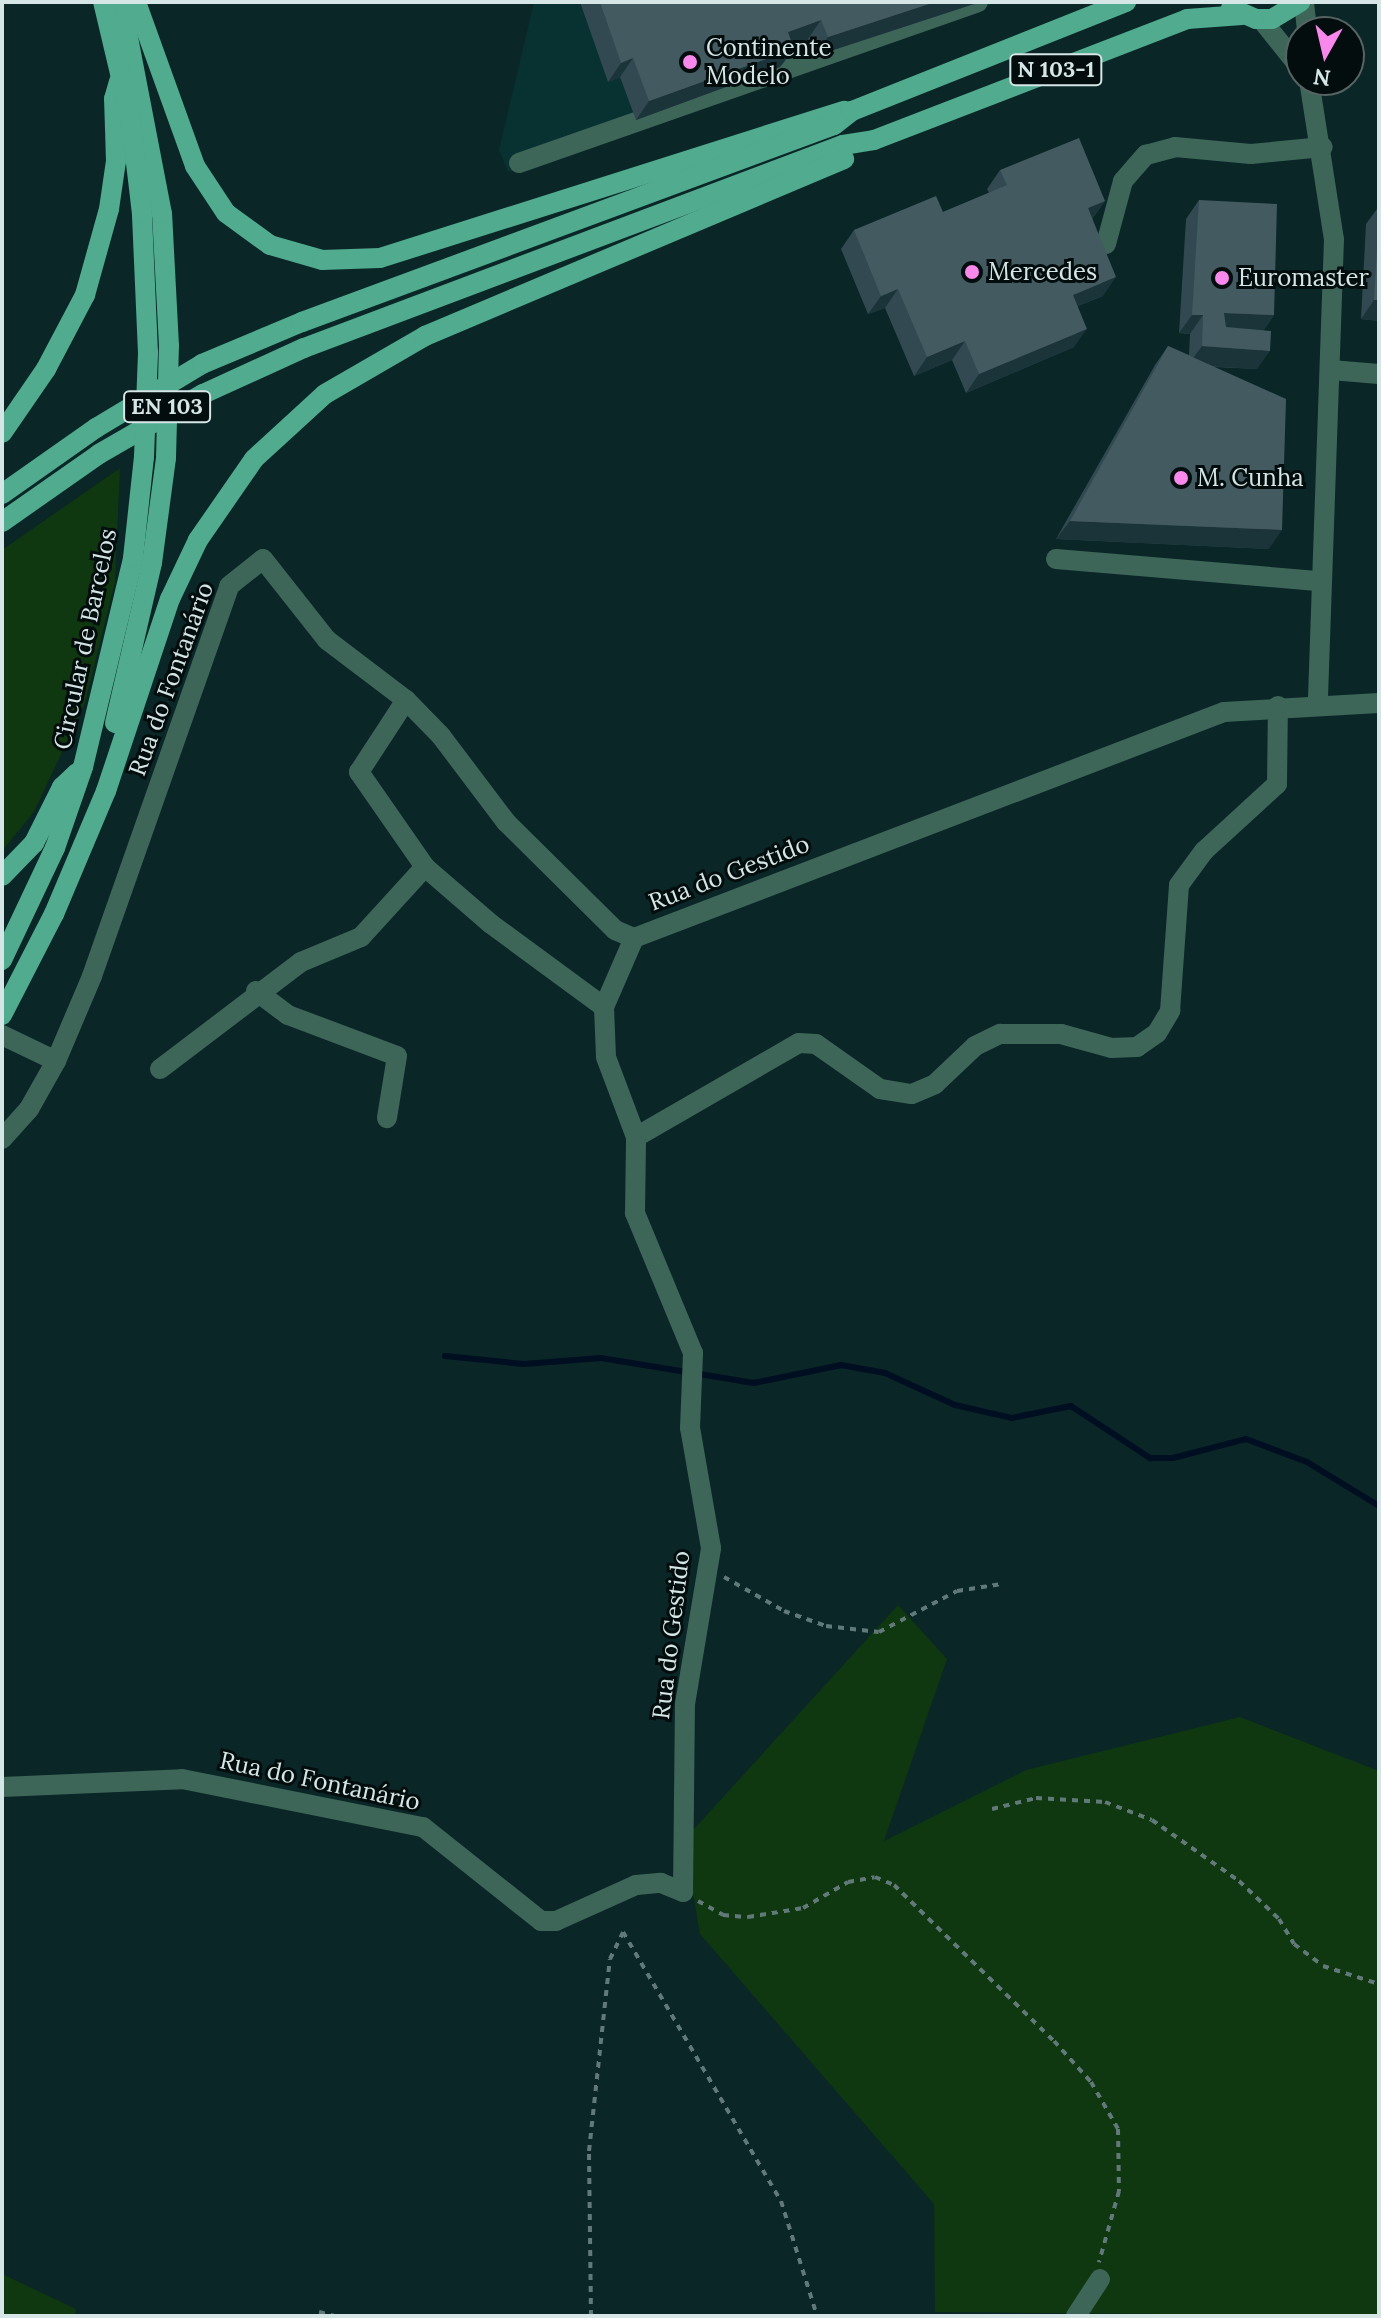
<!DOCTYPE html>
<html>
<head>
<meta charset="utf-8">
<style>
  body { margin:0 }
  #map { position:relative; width:1381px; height:2318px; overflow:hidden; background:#0a2627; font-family:Lora,serif }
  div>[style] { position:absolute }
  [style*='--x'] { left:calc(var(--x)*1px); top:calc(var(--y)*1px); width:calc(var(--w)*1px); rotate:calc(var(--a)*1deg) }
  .built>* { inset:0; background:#083132 }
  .green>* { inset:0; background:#0f3710 }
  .stream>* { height:6px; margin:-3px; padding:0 3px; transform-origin:3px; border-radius:3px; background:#000e21 }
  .path>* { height:4px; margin-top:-2px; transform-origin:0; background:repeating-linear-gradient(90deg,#62797a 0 6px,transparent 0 12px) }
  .minor>* { height:20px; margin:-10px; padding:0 10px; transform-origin:10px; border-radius:10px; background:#3d6658 }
  .major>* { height:20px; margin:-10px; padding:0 10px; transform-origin:10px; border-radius:10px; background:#50ab8f }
  .wall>* { inset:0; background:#324951 }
  .shaded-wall>* { inset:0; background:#1b343a }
  .building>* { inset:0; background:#445a61 }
  .dots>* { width:22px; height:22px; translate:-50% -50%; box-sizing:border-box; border:4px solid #030d0d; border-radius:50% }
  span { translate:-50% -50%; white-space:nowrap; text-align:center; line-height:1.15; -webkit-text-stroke:6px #030d0d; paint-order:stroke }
  .shield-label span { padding:2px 6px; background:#030d0d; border:2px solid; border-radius:6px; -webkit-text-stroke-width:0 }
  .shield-label { font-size:22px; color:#d6e6e6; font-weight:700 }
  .poi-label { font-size:24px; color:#d6e6e6 }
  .left { translate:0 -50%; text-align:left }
  .street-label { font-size:24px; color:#d6e6e6 }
  .frame { position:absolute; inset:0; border:4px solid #d6e6e6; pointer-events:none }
  .north { position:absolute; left:1285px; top:16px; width:80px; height:80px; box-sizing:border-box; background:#030d0d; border:2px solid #576464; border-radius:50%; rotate:188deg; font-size:22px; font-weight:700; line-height:32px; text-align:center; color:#d6e6e6 }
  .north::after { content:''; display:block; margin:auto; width:28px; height:36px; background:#f888eb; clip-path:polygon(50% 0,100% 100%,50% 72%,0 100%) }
</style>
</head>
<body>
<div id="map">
  <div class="built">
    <i style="clip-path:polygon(534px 2px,999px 2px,508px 172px,499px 150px)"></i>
  </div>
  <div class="green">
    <i style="clip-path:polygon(120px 468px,115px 582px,85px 703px,34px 812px,2px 851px,2px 550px)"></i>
    <i style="clip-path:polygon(898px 1605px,947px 1659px,884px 1841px,1026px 1770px,1240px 1717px,1379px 1771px,1379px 2316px,935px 2312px,934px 2204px,700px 1934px,684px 1840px)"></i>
    <i style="clip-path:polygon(2px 2274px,76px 2309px,75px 2316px,2px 2316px)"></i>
  </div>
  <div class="stream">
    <i style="--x:445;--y:1356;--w:79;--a:5.8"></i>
    <i style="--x:524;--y:1364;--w:77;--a:-4.5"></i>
    <i style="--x:601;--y:1358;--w:155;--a:9.3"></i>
    <i style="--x:754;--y:1383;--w:89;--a:-11.7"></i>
    <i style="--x:841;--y:1365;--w:45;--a:10.3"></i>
    <i style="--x:885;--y:1373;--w:77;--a:24.6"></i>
    <i style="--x:955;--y:1405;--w:58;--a:12.8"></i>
    <i style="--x:1012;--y:1418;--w:60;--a:-11.5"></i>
    <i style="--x:1071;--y:1406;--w:95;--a:33.4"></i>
    <i style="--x:1150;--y:1458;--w:23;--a:0"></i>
    <i style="--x:1173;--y:1458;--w:75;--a:-14.6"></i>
    <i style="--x:1246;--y:1439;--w:65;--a:20.7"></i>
    <i style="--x:1307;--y:1462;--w:84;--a:31.4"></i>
  </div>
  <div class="path">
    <i style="--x:724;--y:1577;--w:69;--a:29.5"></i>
    <i style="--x:784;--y:1611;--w:45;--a:19.7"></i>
    <i style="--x:826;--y:1626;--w:53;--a:6.5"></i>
    <i style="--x:879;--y:1632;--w:88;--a:-27.7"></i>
    <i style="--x:957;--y:1591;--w:45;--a:-9"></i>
    <i style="--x:992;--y:1809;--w:45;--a:-14"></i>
    <i style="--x:1036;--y:1798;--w:69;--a:3.3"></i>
    <i style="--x:1105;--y:1802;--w:50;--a:21"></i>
    <i style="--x:1152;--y:1820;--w:106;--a:35"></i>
    <i style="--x:1239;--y:1881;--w:55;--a:43.5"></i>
    <i style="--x:1279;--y:1919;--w:29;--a:59"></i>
    <i style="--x:1294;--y:1944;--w:36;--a:37"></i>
    <i style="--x:1323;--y:1966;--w:59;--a:17.8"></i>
    <i style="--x:698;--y:1901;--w:29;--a:29"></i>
    <i style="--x:723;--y:1915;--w:25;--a:5"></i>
    <i style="--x:748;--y:1917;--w:56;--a:-9.3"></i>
    <i style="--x:803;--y:1908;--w:52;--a:-30"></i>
    <i style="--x:848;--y:1882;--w:27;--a:-10"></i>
    <i style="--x:875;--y:1877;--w:21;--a:23"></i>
    <i style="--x:894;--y:1885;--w:223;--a:44.3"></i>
    <i style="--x:1054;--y:2041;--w:55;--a:47.9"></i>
    <i style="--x:1091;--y:2082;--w:54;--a:60.1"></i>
    <i style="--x:1118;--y:2129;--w:62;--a:89.1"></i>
    <i style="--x:1119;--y:2191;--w:74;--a:105.7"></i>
    <i style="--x:319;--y:2312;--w:16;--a:14"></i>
    <i style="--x:591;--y:2316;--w:165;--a:-90.7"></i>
    <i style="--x:589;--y:2151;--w:193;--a:-83.8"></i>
    <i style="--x:610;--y:1959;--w:30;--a:-64"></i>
    <i style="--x:623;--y:1932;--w:312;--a:59.6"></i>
    <i style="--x:781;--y:2201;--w:121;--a:72.6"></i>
  </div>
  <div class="minor">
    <i style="--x:1304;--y:2;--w:30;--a:84"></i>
    <i style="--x:1261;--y:19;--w:64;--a:51.3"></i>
    <i style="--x:1309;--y:80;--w:161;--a:81.1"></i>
    <i style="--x:1334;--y:239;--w:467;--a:92"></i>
    <i style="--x:519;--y:163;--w:486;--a:-19.3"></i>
    <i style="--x:1106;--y:244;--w:65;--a:-74.9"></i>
    <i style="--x:1123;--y:181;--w:35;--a:-49"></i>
    <i style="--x:1146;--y:155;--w:30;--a:-15"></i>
    <i style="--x:1175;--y:147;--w:76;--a:5.3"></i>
    <i style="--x:1251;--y:154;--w:72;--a:-5.6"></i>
    <i style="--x:1331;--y:370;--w:48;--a:4.8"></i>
    <i style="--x:1056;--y:559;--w:265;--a:4.8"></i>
    <i style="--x:406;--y:700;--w:86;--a:123.1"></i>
    <i style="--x:359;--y:772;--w:116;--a:55.2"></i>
    <i style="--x:425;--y:867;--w:87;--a:40.8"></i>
    <i style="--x:491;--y:924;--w:140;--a:36.3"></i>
    <i style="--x:256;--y:991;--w:40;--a:37"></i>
    <i style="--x:288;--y:1015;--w:116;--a:20.6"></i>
    <i style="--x:397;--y:1056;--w:63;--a:99.2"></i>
    <i style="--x:2;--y:1035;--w:60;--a:25.7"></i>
    <i style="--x:160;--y:1069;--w:177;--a:-37.2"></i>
    <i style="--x:301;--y:962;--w:65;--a:-22.6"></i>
    <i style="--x:361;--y:937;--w:95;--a:-47.6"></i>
    <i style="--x:636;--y:1137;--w:188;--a:-30"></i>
    <i style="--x:799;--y:1043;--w:17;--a:3"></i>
    <i style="--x:816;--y:1044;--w:78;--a:35.1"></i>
    <i style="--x:880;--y:1089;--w:32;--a:9"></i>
    <i style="--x:912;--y:1094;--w:25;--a:-23"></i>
    <i style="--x:935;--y:1084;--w:55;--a:-43.5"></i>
    <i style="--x:975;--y:1046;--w:28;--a:-26"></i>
    <i style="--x:1000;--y:1034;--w:61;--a:0"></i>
    <i style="--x:1061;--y:1034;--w:52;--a:15.6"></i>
    <i style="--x:1111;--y:1048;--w:26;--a:-2"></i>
    <i style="--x:1137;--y:1047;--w:24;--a:-35"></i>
    <i style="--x:1157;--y:1033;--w:26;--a:-59"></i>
    <i style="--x:1170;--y:1011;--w:126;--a:-85.9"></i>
    <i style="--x:1179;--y:885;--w:42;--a:-53.7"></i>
    <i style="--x:1204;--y:851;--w:99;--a:-42.5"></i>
    <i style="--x:1277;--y:784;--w:78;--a:-89.3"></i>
    <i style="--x:2;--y:1139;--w:40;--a:-48"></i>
    <i style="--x:29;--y:1109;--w:55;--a:-60.6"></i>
    <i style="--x:56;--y:1061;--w:92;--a:-67"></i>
    <i style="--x:92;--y:976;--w:413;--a:-70.6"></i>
    <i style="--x:229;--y:586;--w:43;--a:-38.5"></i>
    <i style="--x:263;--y:559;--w:103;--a:51.7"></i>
    <i style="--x:327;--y:640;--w:99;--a:37.2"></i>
    <i style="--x:406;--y:700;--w:50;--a:45.8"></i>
    <i style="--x:441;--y:736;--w:108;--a:52.9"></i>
    <i style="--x:506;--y:822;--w:153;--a:44.7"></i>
    <i style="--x:615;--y:930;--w:21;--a:23"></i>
    <i style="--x:2;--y:1787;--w:180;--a:-2.5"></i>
    <i style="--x:182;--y:1779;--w:246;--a:11.3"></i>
    <i style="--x:423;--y:1827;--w:151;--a:38.5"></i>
    <i style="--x:541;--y:1921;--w:15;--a:0"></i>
    <i style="--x:556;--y:1921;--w:88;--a:-24.2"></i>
    <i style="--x:636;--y:1885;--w:25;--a:-5"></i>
    <i style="--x:661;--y:1883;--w:24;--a:22"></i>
    <i style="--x:683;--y:1892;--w:188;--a:-89.4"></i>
    <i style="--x:685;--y:1704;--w:158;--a:-80.5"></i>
    <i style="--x:711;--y:1548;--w:122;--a:-99.9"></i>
    <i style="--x:690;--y:1428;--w:75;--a:-87.7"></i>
    <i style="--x:693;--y:1353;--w:152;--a:-112.5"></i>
    <i style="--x:635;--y:1213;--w:76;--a:-89.2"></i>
    <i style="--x:636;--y:1137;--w:85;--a:-110.6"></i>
    <i style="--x:606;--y:1057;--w:50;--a:-92.3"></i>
    <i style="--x:604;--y:1007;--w:75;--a:-66.5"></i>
    <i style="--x:634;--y:938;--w:632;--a:-20.96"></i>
    <i style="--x:1224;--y:712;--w:155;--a:-3.3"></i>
    <i style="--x:1076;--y:2316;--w:44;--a:-57"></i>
  </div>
  <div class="major">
    <i style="--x:136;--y:2;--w:174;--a:70.2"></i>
    <i style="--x:195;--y:166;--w:56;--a:56.6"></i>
    <i style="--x:226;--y:213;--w:54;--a:36"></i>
    <i style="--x:270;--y:245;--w:54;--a:16.1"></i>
    <i style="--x:322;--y:260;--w:58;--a:-2"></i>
    <i style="--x:380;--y:258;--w:487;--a:-17.6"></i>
    <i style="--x:1231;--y:8;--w:27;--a:24"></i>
    <i style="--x:1256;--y:19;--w:16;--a:0"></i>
    <i style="--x:1272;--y:19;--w:33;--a:-31"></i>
    <i style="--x:2;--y:433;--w:78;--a:-55.5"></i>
    <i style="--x:46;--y:369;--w:84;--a:-62.2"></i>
    <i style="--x:85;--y:295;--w:89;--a:-74.4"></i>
    <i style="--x:109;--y:209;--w:49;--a:-81.7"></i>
    <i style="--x:116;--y:161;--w:62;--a:-91.8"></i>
    <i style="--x:114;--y:99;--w:18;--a:-74"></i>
    <i style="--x:2;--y:494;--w:115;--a:-35.1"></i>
    <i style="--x:96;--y:428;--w:124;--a:-31.1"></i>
    <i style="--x:202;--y:364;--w:108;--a:-22.8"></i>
    <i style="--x:302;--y:322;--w:567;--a:-20.32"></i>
    <i style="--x:834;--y:125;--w:23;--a:-38"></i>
    <i style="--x:852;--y:111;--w:295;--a:-21.7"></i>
    <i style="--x:2;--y:522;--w:118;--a:-35"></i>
    <i style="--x:99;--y:454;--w:120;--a:-30"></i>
    <i style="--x:203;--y:394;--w:111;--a:-24.5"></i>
    <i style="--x:304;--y:348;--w:576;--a:-20.64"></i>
    <i style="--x:843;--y:145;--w:31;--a:-9"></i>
    <i style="--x:874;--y:140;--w:336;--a:-21.1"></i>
    <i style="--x:1187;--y:19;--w:55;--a:-4.2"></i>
    <i style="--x:115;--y:723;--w:164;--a:-77"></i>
    <i style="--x:152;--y:563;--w:106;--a:-82.4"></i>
    <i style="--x:166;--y:458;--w:112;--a:-88.5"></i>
    <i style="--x:169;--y:346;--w:132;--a:-93"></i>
    <i style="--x:162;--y:214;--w:216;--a:-100.9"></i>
    <i style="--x:2;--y:876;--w:46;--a:-45.9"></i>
    <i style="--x:34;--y:843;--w:63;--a:-63.4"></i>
    <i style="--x:62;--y:787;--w:21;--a:-43"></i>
    <i style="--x:2;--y:960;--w:124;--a:-64.7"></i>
    <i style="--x:55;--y:848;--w:86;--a:-70.9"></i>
    <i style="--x:83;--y:767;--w:215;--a:-76.5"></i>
    <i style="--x:133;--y:558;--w:102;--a:-83.8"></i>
    <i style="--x:144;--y:457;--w:104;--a:-87.8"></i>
    <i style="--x:148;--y:353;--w:139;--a:-92.5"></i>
    <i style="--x:142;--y:214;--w:95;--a:-96.7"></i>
    <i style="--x:131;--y:120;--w:121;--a:-103.3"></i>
    <i style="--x:2;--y:1015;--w:114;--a:-62.8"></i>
    <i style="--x:54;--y:914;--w:134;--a:-67.1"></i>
    <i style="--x:106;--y:791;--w:202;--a:-71.6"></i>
    <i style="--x:170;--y:599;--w:65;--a:-64.6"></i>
    <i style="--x:198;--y:540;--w:98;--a:-55.3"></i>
    <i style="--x:254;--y:459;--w:96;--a:-42.5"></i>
    <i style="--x:325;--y:394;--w:116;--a:-30.1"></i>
    <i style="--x:425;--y:336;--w:455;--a:-22.9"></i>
  </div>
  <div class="wall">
    <i style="clip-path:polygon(580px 2px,980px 2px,815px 56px,808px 39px,792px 45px,794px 49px,780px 67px,636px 120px,620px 77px,608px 82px)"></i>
    <i style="clip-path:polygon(1000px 170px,1105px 201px,1092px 219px,1103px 296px,1078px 306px,1074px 347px,966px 393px,952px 360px,914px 376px,885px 308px,868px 314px,841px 249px,854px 230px,943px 212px,989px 193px,987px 189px)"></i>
    <i style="clip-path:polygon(1379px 180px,1379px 321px,1361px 319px,1366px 224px,1377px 209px)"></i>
    <i style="clip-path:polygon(1199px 200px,1274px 315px,1263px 331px,1257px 369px,1215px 367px,1269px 549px,1056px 539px,1155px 365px,1168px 346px,1189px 355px,1190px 334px,1179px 333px,1186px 219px)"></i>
  </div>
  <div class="shaded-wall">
    <i style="clip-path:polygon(935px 2px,980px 2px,815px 56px,828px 37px)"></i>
    <i style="clip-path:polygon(821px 20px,808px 39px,775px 51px,788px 32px)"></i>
    <i style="clip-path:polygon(794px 49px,780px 67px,636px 120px,649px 101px)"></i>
    <i style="clip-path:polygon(633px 58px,620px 77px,608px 82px,621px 63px)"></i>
    <i style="clip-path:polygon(1105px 201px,1092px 219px,1088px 208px)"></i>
    <i style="clip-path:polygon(1116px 277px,1103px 296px,1060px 313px,1073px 295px)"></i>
    <i style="clip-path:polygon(898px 289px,885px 308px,868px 314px,881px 296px)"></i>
    <i style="clip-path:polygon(1374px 300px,1379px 300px,1379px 321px,1361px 319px)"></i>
    <i style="clip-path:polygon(1224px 313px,1274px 315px,1261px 334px,1211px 332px)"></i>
    <i style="clip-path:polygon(1192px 315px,1203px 315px,1190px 334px,1179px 333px)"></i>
    <i style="clip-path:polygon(1087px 329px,1074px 347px,966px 393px,979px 374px)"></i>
    <i style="clip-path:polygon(965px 341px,952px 360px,914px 376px,927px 357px)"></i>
    <i style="clip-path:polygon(1202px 346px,1270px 351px,1257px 369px,1188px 365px)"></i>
    <i style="clip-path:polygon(1070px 521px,1282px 530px,1269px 549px,1056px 539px)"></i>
  </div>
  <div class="building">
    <i style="clip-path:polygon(600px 2px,935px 2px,828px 37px,821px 20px,788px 32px,794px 49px,649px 101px,633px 58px,621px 63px)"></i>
    <i style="clip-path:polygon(1079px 138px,1105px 201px,1088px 208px,1116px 277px,1073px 295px,1087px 329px,979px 374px,965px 341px,927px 357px,898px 289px,881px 296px,854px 230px,936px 196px,943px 212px,1007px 185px,1000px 170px)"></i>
    <i style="clip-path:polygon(1199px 200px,1277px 204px,1274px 315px,1224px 313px,1226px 327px,1271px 331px,1270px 351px,1202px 346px,1203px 315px,1192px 315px)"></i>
    <i style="clip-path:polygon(1379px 216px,1379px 300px,1374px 300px)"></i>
    <i style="clip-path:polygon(1168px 346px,1286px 399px,1282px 530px,1070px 521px)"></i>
  </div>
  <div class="dots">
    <i style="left:690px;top:62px;background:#f888eb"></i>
    <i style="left:972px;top:272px;background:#f888eb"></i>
    <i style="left:1222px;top:278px;background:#f888eb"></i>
    <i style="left:1181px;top:478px;background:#f888eb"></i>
  </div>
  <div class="shield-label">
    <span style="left:1056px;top:70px">N 103-1</span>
    <span style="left:167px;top:407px">EN 103</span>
  </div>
  <div class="poi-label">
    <span class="left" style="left:706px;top:62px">Continente<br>Modelo</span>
    <span class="left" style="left:988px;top:272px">Mercedes</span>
    <span class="left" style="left:1238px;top:278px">Euromaster</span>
    <span class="left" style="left:1197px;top:478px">M. Cunha</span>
  </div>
  <div class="street-label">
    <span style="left:85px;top:639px;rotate:-78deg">Circular de Barcelos</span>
    <span style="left:171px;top:679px;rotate:-70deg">Rua do Fontanário</span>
    <span style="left:729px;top:873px;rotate:-21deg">Rua do Gestido</span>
    <span style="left:671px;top:1635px;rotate:-83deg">Rua do Gestido</span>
    <span style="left:320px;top:1781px;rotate:12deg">Rua do Fontanário</span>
  </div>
  <div class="frame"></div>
  <div class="north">N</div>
</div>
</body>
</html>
